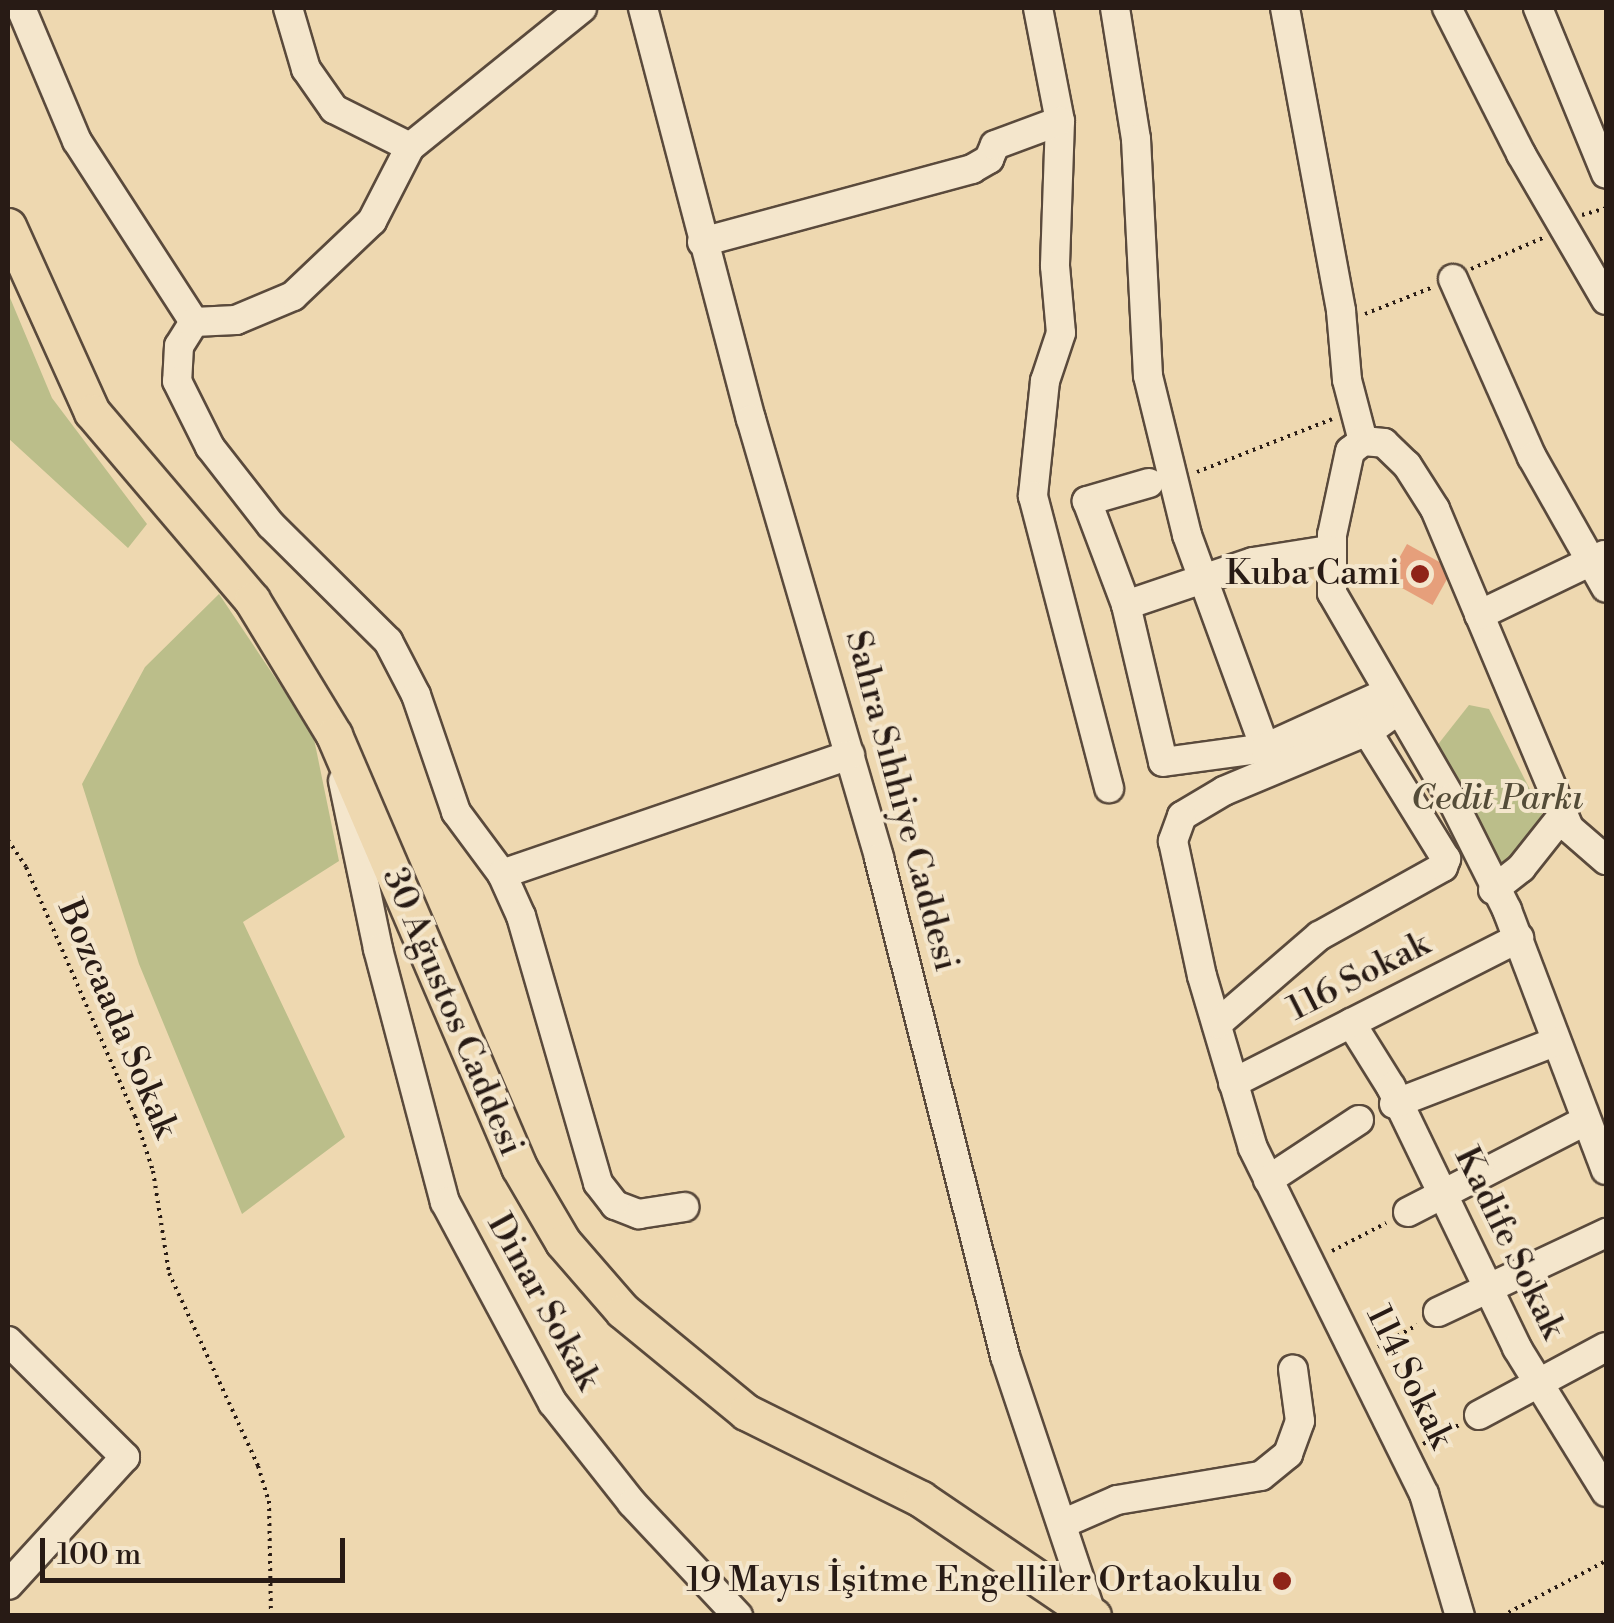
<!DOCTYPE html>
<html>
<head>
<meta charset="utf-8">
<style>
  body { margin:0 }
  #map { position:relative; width:1614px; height:1623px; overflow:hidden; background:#eed8b0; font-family:"Libre Bodoni",serif }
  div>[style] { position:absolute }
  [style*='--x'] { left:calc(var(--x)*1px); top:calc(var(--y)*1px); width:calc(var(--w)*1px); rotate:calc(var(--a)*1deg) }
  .green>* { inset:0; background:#bbbe8a }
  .building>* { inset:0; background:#e69f7b; transform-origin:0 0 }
  .path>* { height:4px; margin-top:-2px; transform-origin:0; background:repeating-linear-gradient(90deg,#281b15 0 2.5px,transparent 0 7.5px) }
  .roads { filter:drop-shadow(2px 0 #5a4a3c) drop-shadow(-2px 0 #5a4a3c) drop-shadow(0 2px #5a4a3c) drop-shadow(0 -2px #5a4a3c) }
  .minor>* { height:28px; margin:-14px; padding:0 14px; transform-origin:14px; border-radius:14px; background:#f4e6cc }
  .major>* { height:35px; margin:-17.5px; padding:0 17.5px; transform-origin:17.5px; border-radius:17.5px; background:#eed8b0 }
  .dots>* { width:28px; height:28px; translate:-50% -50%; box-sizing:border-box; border:5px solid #f4e6cc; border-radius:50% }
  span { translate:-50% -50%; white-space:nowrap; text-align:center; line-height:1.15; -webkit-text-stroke:8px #f4e6cc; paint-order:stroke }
  .poi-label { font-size:35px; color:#281b15 }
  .right { translate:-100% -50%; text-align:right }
  .park-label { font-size:35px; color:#544c38; font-style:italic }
  .street-label { font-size:35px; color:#281b15 }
  .frame { position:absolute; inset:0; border:10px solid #281b15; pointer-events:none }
  .scale { position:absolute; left:40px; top:1538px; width:305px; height:45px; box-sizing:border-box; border:5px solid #281b15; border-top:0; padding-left:12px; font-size:30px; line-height:35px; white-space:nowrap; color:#281b15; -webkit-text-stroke:8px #f4e6cc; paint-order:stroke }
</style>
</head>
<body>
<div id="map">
  <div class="green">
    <i style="clip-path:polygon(8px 293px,52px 398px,147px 524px,128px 548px,8px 438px)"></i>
    <i style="clip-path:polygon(219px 594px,313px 734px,339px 861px,243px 922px,345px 1137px,242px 1214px,139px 964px,82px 784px,145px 667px)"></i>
    <i style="clip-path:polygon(1469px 705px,1489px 709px,1549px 827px,1499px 879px,1432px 752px)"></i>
  </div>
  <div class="building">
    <i style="left:1407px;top:544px;width:52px;height:41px;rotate:29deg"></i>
  </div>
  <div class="path">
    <i style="--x:1582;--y:215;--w:25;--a:-16"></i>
    <i style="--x:1471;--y:269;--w:81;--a:-23.4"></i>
    <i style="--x:1365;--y:314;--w:71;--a:-21.5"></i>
    <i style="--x:1197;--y:472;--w:145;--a:-21.4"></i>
    <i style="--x:8;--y:840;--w:32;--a:56"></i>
    <i style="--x:26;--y:867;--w:272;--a:66.4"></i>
    <i style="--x:135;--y:1116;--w:58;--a:71.9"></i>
    <i style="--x:153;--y:1171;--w:103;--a:81.1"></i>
    <i style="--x:169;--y:1273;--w:213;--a:65.2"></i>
    <i style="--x:258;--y:1466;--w:37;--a:73"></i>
    <i style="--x:269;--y:1501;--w:115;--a:89"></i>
    <i style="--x:1332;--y:1251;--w:61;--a:-27.4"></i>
    <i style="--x:1378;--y:1347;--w:45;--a:-29.4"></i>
    <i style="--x:1423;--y:1444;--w:41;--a:-27.8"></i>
    <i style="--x:1502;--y:1616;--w:118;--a:-27.9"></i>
  </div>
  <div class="roads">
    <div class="minor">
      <i style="--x:21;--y:8;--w:144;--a:67.2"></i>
      <i style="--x:77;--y:141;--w:216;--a:57.1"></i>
      <i style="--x:194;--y:322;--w:42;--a:-2.7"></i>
      <i style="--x:236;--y:320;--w:62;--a:-22.8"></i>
      <i style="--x:293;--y:296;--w:109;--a:-43.5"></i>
      <i style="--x:372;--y:221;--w:83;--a:-62.8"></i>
      <i style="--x:410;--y:147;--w:221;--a:-38.9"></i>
      <i style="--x:288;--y:8;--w:64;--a:73.6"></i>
      <i style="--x:306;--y:69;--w:49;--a:55"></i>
      <i style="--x:334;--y:109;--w:85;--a:26.6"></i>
      <i style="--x:643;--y:8;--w:425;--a:75.3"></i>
      <i style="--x:751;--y:419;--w:457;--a:73.7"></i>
      <i style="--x:879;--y:858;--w:514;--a:75.8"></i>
      <i style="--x:1005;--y:1356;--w:271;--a:71.5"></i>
      <i style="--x:1038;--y:8;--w:115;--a:79"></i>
      <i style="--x:1060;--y:121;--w:145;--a:92"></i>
      <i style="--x:1055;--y:266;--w:67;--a:84.9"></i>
      <i style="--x:1061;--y:333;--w:51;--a:108.4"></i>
      <i style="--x:1045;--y:381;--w:116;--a:96"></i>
      <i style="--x:1033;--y:496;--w:302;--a:75.4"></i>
      <i style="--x:1115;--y:8;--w:133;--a:80.9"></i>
      <i style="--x:1136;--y:139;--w:237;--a:87.1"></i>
      <i style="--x:1148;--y:376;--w:164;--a:76.2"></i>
      <i style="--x:1187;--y:535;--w:227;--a:69.9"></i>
      <i style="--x:1285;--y:8;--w:308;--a:79.5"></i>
      <i style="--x:1341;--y:311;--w:69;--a:85"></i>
      <i style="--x:1347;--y:380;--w:63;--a:75.3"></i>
      <i style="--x:1447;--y:8;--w:164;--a:63.1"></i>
      <i style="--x:1521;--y:154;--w:169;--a:59.8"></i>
      <i style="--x:1538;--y:8;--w:179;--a:67.7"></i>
      <i style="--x:702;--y:242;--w:280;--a:-15.1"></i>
      <i style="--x:972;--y:169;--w:20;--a:-30"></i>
      <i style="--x:989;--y:159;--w:15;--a:-67"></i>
      <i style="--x:995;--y:145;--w:69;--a:-20.3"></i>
      <i style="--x:1453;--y:279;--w:195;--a:66.1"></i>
      <i style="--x:1532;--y:457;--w:150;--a:60.5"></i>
      <i style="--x:194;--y:322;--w:28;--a:122"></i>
      <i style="--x:179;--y:346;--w:35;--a:93"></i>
      <i style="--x:177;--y:381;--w:74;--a:63.4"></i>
      <i style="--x:210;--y:447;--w:99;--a:52"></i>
      <i style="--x:271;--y:525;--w:165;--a:44.8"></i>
      <i style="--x:388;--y:641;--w:61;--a:62.6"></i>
      <i style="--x:416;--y:695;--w:124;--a:71.1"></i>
      <i style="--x:456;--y:812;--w:77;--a:53.4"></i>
      <i style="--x:502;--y:874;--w:368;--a:-18.9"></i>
      <i style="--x:1363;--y:441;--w:16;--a:142"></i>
      <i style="--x:1350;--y:451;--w:86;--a:102.1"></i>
      <i style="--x:1332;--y:535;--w:58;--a:90"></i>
      <i style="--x:1332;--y:593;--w:237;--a:59.9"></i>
      <i style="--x:1451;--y:798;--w:125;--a:63.4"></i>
      <i style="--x:1507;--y:910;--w:278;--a:69.2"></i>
      <i style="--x:1363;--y:441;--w:21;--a:5"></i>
      <i style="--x:1384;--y:443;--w:32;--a:44"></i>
      <i style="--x:1407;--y:465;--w:52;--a:57.5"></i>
      <i style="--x:1435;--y:509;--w:346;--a:67.2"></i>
      <i style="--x:1569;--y:828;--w:49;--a:40.9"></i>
      <i style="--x:1149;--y:483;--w:65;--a:163.8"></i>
      <i style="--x:1087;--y:501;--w:111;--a:69.4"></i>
      <i style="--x:1126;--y:605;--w:161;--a:76.7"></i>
      <i style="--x:1163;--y:762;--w:103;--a:-7.8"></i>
      <i style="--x:1265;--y:748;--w:133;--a:-24.4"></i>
      <i style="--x:1126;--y:605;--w:134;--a:-18.7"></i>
      <i style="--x:1253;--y:562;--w:78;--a:-8.9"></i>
      <i style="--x:1479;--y:615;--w:139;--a:-25.6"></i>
      <i style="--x:1372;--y:729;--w:160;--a:157.3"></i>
      <i style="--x:1224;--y:791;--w:49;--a:149.2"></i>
      <i style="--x:1182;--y:816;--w:27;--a:110"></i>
      <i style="--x:1173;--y:841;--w:138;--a:77.9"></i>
      <i style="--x:1202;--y:976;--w:179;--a:73.5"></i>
      <i style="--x:1253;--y:1148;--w:386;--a:63.7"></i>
      <i style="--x:1424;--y:1494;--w:127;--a:73.6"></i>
      <i style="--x:343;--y:781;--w:172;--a:78.2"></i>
      <i style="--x:378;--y:949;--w:262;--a:75.2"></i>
      <i style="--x:445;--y:1202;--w:228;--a:61.8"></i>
      <i style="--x:553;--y:1403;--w:127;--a:51.7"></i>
      <i style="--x:632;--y:1503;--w:155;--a:46.8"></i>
      <i style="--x:502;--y:874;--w:46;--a:65.7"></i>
      <i style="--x:521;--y:916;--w:278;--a:73.9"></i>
      <i style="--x:598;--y:1183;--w:28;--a:52"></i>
      <i style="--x:615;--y:1205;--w:26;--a:21"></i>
      <i style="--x:639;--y:1214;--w:46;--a:-8.8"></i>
      <i style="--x:1493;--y:890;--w:36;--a:-38"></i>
      <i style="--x:1521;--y:868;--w:68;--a:-51.6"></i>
      <i style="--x:1351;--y:1023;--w:75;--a:58"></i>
      <i style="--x:1391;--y:1087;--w:290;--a:64.2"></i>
      <i style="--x:1517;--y:1348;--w:169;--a:58.3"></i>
      <i style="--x:1217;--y:1024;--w:135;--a:-40.8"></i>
      <i style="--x:1319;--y:936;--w:142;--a:-29.1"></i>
      <i style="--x:1443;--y:867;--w:9;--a:-69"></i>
      <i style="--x:1446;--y:859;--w:141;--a:-121.7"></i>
      <i style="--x:1372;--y:739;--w:10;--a:-90"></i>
      <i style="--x:1372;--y:729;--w:17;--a:-36"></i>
      <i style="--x:1233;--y:1083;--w:321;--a:-26.9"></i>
      <i style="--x:1394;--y:1104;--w:173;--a:-21.1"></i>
      <i style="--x:1268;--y:1180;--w:109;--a:-33.4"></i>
      <i style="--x:1408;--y:1212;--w:199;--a:-27.2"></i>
      <i style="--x:1438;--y:1312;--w:186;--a:-25.2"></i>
      <i style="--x:8;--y:1341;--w:165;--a:44.8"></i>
      <i style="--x:125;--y:1457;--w:173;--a:132.4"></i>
      <i style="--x:1479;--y:1415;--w:144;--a:-28.2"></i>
      <i style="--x:1062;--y:1524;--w:60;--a:-23.6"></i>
      <i style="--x:1117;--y:1500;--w:146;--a:-9.5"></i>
      <i style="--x:1261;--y:1476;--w:35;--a:-39"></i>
      <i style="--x:1288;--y:1454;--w:35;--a:-70"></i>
      <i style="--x:1300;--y:1421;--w:52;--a:-97.7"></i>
    </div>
    <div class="major">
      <i style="--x:8;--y:226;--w:204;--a:65.7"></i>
      <i style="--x:92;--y:412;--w:247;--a:49.6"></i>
      <i style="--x:252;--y:600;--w:158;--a:58.7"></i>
      <i style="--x:334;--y:735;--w:470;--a:66.8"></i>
      <i style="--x:519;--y:1167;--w:87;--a:59.6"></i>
      <i style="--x:563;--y:1242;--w:91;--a:49"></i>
      <i style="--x:623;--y:1311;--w:159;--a:39.4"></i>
      <i style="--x:746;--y:1412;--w:195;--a:26.4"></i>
      <i style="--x:921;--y:1499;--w:208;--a:34.2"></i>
    </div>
  </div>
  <div class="dots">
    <i style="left:1420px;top:574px;background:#8f2418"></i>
    <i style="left:1282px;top:1581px;background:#8f2418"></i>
  </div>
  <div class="poi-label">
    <span class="right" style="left:1400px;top:574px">Kuba Cami</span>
    <span class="right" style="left:1262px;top:1581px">19 Mayıs İşitme Engelliler Ortaokulu</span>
  </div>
  <div class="park-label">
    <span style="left:1497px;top:799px">Cedit Parkı</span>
  </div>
  <div class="street-label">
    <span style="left:901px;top:801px;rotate:75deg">Sahra Sıhhiye Caddesi</span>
    <span style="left:1359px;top:977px;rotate:-27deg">116 Sokak</span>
    <span style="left:452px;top:1012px;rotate:67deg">30 Ağustos Caddesi</span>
    <span style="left:117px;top:1019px;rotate:67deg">Bozcaada Sokak</span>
    <span style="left:1509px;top:1243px;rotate:64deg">Kadife Sokak</span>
    <span style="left:543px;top:1302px;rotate:61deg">Dinar Sokak</span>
    <span style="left:1409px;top:1377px;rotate:64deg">114 Sokak</span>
  </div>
  <div class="frame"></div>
  <div class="scale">100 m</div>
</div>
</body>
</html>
